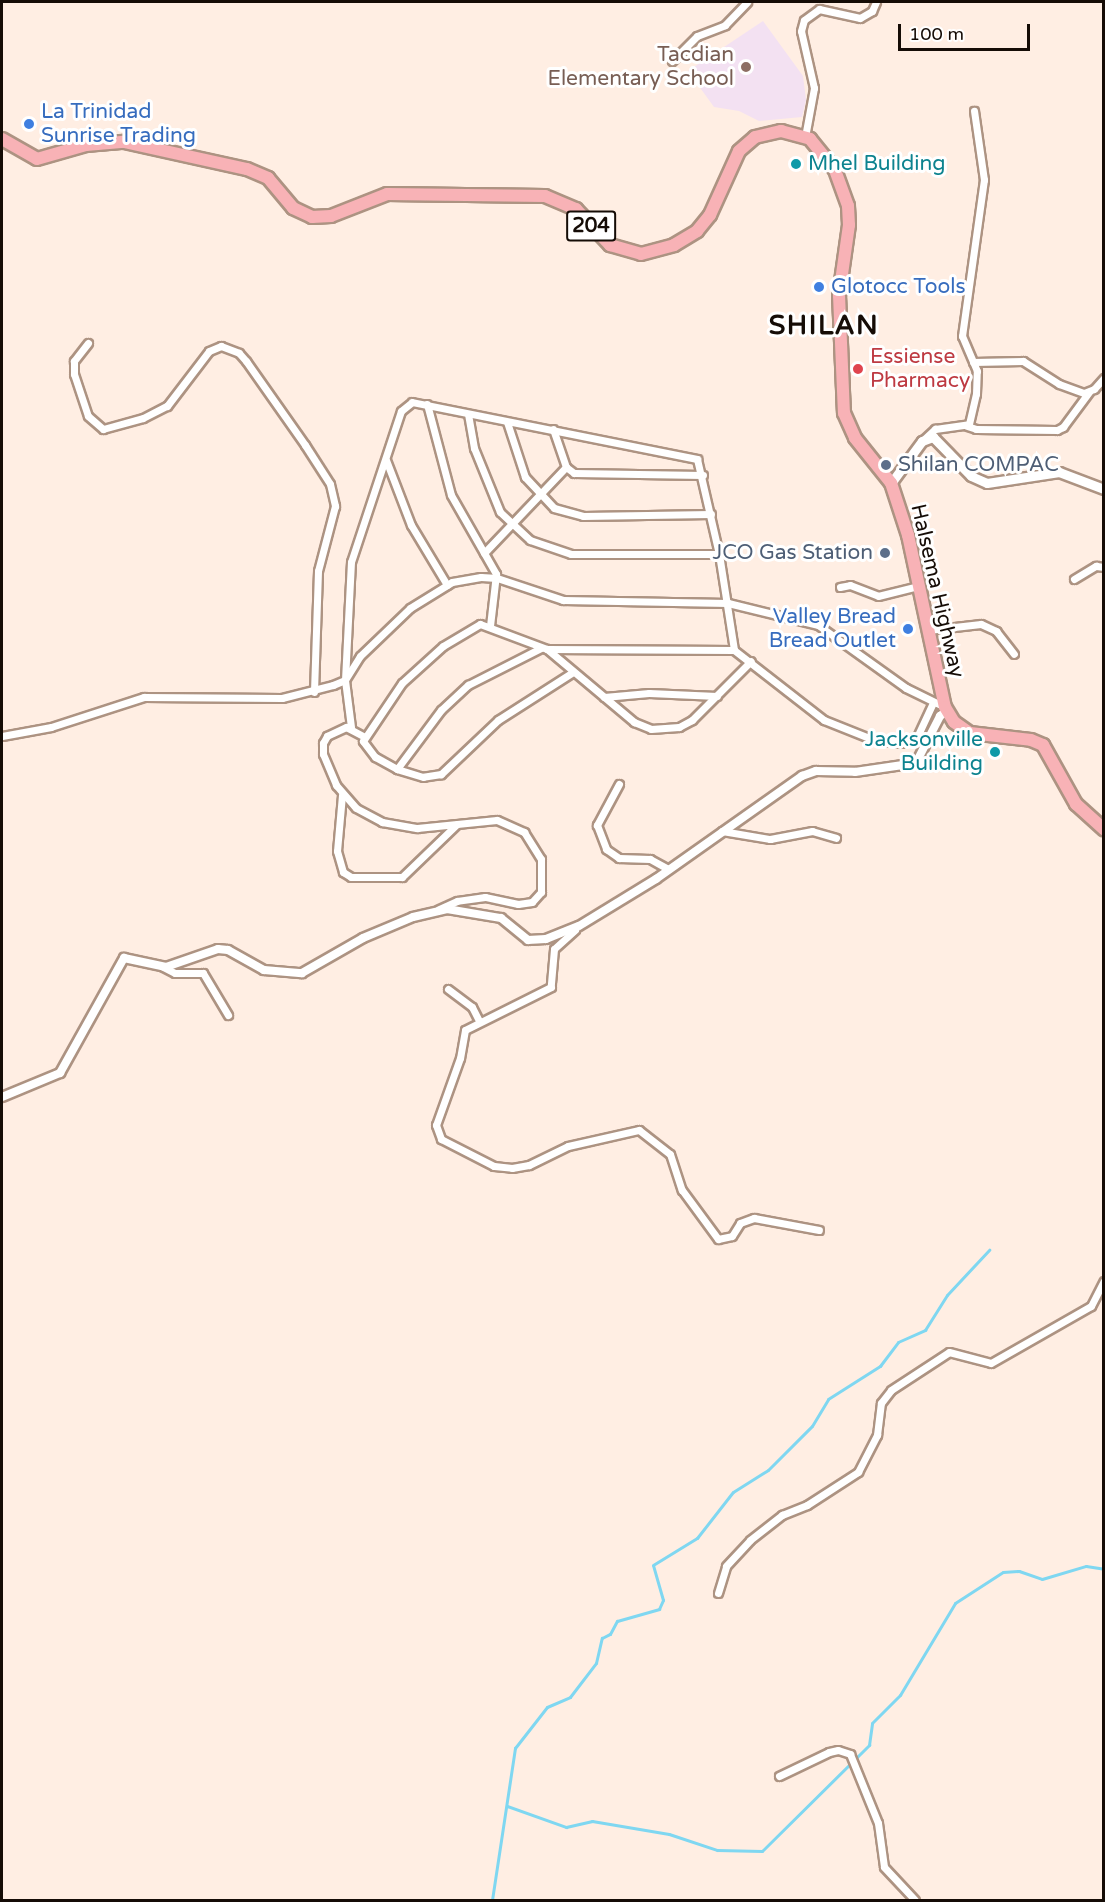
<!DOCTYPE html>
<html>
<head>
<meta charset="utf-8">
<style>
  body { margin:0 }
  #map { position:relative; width:1105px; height:1902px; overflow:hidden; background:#ffeee3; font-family:"Varela Round",sans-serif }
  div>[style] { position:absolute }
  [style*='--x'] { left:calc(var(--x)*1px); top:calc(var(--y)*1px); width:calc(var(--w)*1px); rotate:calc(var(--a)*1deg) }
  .education>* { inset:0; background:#f3e1f2 }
  .stream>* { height:3px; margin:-1.5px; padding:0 1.5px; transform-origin:1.5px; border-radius:1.5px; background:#7fd7f1 }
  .roads { filter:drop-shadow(2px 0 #ad9382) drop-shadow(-2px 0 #ad9382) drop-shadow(0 2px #ad9382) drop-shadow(0 -2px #ad9382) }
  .minor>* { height:7px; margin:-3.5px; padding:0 3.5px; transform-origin:3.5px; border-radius:3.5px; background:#fff }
  .tertiary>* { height:8px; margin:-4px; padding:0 4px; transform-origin:4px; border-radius:4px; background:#fff }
  .secondary>* { height:9px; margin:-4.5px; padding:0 4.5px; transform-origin:4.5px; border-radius:4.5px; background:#fff }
  .trunk>* { height:12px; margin:-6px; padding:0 6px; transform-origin:6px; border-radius:6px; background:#f8b2b6 }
  .dots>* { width:16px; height:16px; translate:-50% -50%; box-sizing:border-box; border:3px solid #fff; border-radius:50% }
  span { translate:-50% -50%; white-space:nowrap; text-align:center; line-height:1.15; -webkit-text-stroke:6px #fff; paint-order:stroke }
  .shield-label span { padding:2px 4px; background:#fff; border:2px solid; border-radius:4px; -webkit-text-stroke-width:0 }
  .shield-label { font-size:20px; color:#150c06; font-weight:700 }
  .education-label { font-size:21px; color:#785e54 }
  .right { translate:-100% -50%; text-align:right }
  .shop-label { font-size:21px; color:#366cbe }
  .left { translate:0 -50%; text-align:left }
  .culture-label { font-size:21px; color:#0d838f }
  .health-label { font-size:21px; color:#be3a42 }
  .service-label { font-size:21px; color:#4e5e75 }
  .street-label { font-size:21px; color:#150c06 }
  .district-label { font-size:27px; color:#150c06; font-weight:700; letter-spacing:1.5px }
  .frame { position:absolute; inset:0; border:3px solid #150c06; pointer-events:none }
  .scale { position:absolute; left:898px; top:24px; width:132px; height:27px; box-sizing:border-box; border:3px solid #150c06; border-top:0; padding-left:8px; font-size:18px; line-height:21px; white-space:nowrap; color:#150c06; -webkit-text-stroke:4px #fff; paint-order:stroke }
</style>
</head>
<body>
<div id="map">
  <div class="education">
    <i style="clip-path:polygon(763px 21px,803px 76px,806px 100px,802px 117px,759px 121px,739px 111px,714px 107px,688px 71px)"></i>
  </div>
  <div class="stream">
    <i style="--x:507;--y:1806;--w:63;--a:19.6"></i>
    <i style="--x:566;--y:1827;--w:27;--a:-13"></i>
    <i style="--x:592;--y:1821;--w:78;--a:9.6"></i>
    <i style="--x:669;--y:1834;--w:51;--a:18.4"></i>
    <i style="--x:717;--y:1850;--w:45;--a:1.3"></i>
    <i style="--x:762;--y:1851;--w:151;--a:-44.7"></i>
    <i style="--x:869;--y:1745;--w:22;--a:-82"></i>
    <i style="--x:872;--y:1723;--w:40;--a:-45"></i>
    <i style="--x:900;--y:1695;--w:107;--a:-59.1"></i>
    <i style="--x:955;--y:1603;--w:57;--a:-32.9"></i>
    <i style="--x:1003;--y:1572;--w:16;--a:-4"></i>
    <i style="--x:1019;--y:1571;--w:24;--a:19"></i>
    <i style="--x:1042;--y:1579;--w:46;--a:-16.5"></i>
    <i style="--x:1086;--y:1566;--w:18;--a:9"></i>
    <i style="--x:492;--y:1900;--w:154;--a:-81.4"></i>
    <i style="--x:515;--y:1748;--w:52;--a:-52"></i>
    <i style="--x:547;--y:1707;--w:25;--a:-23"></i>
    <i style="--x:570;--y:1697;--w:43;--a:-52.6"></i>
    <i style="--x:596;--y:1663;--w:26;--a:-77"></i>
    <i style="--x:602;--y:1638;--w:9;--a:-27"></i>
    <i style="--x:610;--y:1634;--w:15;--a:-62"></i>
    <i style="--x:617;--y:1621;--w:44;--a:-15.9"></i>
    <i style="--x:659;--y:1609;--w:10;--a:-66"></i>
    <i style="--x:663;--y:1600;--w:36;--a:-106"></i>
    <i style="--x:653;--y:1565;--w:52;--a:-31.5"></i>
    <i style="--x:697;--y:1538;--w:58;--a:-52"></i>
    <i style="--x:733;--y:1492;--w:41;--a:-32.2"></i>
    <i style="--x:768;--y:1470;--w:62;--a:-45"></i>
    <i style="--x:812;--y:1426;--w:31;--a:-59"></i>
    <i style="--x:828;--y:1399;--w:62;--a:-32.4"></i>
    <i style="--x:880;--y:1366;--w:30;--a:-53"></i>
    <i style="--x:898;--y:1342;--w:30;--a:-24"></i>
    <i style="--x:925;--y:1330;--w:41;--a:-57.8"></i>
    <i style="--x:947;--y:1295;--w:62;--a:-47"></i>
  </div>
  <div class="roads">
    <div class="minor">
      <i style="--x:672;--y:61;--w:35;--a:-45"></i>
      <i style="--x:697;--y:36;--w:30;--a:-21"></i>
      <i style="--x:725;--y:25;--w:32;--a:-46"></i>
      <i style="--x:805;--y:137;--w:50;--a:-79.6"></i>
      <i style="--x:814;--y:88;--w:58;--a:-102.8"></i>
      <i style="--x:801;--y:31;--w:11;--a:-75"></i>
      <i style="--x:804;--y:20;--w:19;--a:-36"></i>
      <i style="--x:819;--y:9;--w:42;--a:12.4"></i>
      <i style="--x:860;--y:18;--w:14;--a:-30"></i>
      <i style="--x:872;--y:11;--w:10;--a:-66"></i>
      <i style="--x:88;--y:343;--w:23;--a:128"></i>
      <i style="--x:74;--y:361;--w:13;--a:90"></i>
      <i style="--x:74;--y:374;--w:44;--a:71.6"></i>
      <i style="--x:88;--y:416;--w:20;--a:41"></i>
      <i style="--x:103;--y:429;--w:41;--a:-15.4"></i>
      <i style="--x:143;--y:418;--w:27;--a:-27"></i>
      <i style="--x:167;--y:406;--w:69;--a:-52.6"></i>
      <i style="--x:209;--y:351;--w:13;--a:-23"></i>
      <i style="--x:221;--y:346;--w:19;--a:21"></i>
      <i style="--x:239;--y:353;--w:11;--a:49"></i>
      <i style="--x:246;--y:361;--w:103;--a:54.9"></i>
      <i style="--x:305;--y:445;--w:46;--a:57.3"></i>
      <i style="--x:330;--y:484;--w:23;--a:77"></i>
      <i style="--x:335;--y:506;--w:67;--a:104.7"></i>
      <i style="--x:318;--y:571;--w:121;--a:91.9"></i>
      <i style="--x:973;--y:362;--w:50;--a:-1.1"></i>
      <i style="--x:1023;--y:361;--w:43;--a:32.6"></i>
      <i style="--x:1059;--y:384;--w:27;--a:20"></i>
      <i style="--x:1084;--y:393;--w:11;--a:-22"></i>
      <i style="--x:1094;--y:389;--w:15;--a:-48"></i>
      <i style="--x:427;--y:404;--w:94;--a:75.2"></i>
      <i style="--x:451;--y:495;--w:91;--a:60.3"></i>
      <i style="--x:496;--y:574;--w:52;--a:96.6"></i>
      <i style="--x:468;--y:414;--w:35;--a:80"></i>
      <i style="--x:474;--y:448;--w:69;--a:67.9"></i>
      <i style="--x:500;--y:512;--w:41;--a:43"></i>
      <i style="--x:530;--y:540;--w:43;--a:18.9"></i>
      <i style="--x:571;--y:554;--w:148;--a:0"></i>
      <i style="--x:507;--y:422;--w:58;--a:71.9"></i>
      <i style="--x:525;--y:477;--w:42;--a:46.9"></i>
      <i style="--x:554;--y:508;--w:30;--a:15"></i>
      <i style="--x:583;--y:516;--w:128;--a:-0.9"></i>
      <i style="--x:967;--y:426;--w:9;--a:18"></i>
      <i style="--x:976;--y:429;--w:81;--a:0.7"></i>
      <i style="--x:1057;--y:430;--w:7;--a:-27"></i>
      <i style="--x:1063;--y:427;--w:44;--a:-53.4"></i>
      <i style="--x:553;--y:429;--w:40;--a:71.1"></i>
      <i style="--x:566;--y:467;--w:10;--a:37"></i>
      <i style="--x:574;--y:473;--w:129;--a:0.9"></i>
      <i style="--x:922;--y:441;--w:18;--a:-43"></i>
      <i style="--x:935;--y:429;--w:34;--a:-8"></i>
      <i style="--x:969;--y:424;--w:31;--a:-77"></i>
      <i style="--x:976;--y:394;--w:23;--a:-88"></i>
      <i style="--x:977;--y:371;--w:38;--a:-113"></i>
      <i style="--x:962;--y:336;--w:158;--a:-82"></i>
      <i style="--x:984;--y:180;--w:70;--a:-98.2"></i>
      <i style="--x:386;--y:460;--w:70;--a:69"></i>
      <i style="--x:411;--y:525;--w:70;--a:59"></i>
      <i style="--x:484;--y:553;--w:119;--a:-46.4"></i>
      <i style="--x:1074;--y:579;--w:26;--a:-31"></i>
      <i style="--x:1096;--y:566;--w:8;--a:7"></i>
      <i style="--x:840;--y:587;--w:10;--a:-11"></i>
      <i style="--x:850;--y:585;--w:30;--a:21"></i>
      <i style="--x:878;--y:596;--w:41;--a:-14"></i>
      <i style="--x:928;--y:630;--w:53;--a:-6.5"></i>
      <i style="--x:981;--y:624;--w:17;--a:25"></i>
      <i style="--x:996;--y:631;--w:29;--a:52"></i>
      <i style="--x:547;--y:649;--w:114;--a:40"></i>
      <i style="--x:634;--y:722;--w:18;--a:22"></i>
      <i style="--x:651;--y:729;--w:28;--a:-4"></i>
      <i style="--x:679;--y:727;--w:15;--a:-28"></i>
      <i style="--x:692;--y:720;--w:83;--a:-45"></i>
      <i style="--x:573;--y:672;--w:89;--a:147.4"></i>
      <i style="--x:498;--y:720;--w:79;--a:136.5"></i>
      <i style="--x:441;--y:774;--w:18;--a:171"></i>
      <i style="--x:423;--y:777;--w:27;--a:-163"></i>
      <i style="--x:397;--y:769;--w:25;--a:-151"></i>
      <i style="--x:375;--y:757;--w:20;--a:-127"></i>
      <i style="--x:363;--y:741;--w:70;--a:-56.1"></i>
      <i style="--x:402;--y:683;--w:55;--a:-42.1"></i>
      <i style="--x:443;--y:646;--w:43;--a:-30.7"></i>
      <i style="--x:480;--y:624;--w:72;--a:20.5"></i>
      <i style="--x:547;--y:649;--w:187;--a:0.3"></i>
      <i style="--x:734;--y:650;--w:114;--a:37.9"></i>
      <i style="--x:824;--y:720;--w:54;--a:21.8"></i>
      <i style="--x:874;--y:740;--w:27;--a:6"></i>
      <i style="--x:901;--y:743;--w:17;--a:-21"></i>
      <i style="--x:917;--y:737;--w:38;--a:-65"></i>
      <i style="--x:604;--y:697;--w:45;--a:-5.1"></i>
      <i style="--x:649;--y:693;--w:68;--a:2.5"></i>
      <i style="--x:351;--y:727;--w:47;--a:-97.3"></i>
      <i style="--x:345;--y:680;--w:118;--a:-87.1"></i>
      <i style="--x:351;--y:562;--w:159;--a:-71.7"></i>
      <i style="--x:401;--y:411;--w:14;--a:-39"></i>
      <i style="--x:412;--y:402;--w:291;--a:11.3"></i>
      <i style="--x:697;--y:459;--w:98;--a:77"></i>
      <i style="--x:719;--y:554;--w:97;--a:81.1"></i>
      <i style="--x:2;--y:736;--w:50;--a:-10.4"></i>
      <i style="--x:51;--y:727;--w:98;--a:-17.9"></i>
      <i style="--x:144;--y:697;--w:138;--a:0.4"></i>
      <i style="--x:282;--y:698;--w:53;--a:-14.3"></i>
      <i style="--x:333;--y:685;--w:13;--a:-23"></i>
      <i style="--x:345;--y:680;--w:28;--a:-58"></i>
      <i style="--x:360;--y:656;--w:69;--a:-43.8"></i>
      <i style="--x:410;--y:608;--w:49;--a:-31.8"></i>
      <i style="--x:452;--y:582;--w:29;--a:-10"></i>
      <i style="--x:481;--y:577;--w:16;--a:4"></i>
      <i style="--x:497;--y:578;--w:70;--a:18.4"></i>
      <i style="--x:563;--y:600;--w:165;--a:1"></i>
      <i style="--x:728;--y:603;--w:93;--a:13.7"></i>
      <i style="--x:818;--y:625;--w:108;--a:35.6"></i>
      <i style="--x:906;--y:688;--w:43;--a:26"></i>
      <i style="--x:363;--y:736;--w:19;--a:-152"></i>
      <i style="--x:346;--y:727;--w:21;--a:155"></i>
      <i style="--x:327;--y:736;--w:8;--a:120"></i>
      <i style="--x:323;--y:743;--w:11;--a:90"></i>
      <i style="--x:323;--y:754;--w:34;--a:67"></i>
      <i style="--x:336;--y:785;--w:30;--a:49"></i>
      <i style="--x:356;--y:808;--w:30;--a:28"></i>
      <i style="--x:382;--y:822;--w:36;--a:10"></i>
      <i style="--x:417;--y:828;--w:80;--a:-5.7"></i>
      <i style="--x:497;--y:820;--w:30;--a:24"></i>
      <i style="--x:524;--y:832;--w:32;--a:58"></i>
      <i style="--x:541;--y:859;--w:33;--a:90"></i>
      <i style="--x:541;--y:892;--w:13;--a:132"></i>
      <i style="--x:532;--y:902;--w:14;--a:172"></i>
      <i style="--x:518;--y:904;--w:34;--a:-168"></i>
      <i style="--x:485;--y:897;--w:28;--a:172"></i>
      <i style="--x:457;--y:901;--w:20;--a:156"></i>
      <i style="--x:397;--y:769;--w:74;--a:-53.3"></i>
      <i style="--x:441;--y:710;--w:37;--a:-43"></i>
      <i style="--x:468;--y:685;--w:82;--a:-26.9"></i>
      <i style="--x:619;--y:784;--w:47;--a:118.2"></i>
      <i style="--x:597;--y:825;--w:26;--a:69"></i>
      <i style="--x:606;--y:849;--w:16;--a:35"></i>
      <i style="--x:619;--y:858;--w:31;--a:2"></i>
      <i style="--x:650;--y:859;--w:21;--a:29"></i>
      <i style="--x:342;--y:795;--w:56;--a:95.1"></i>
      <i style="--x:337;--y:851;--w:22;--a:74"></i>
      <i style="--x:343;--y:872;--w:9;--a:32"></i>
      <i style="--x:351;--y:877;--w:51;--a:0"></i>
      <i style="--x:402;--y:877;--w:76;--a:-43.9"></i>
      <i style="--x:722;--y:831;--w:49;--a:9.5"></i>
      <i style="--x:770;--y:839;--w:43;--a:-10.8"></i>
      <i style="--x:812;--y:831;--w:25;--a:16"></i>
      <i style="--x:575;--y:930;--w:28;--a:138"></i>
      <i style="--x:554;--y:949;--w:38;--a:95"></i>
      <i style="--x:551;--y:987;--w:96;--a:153.4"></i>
      <i style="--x:465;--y:1030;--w:28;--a:100"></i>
      <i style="--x:460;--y:1058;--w:71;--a:109.7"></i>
      <i style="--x:436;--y:1125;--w:15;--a:70"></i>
      <i style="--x:441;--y:1139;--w:59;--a:27"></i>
      <i style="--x:494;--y:1166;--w:18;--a:6"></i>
      <i style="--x:512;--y:1168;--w:17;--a:-10"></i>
      <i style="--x:529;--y:1165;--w:43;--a:-26"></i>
      <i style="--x:568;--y:1146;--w:73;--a:-12.7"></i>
      <i style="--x:639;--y:1130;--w:39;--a:38"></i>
      <i style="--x:670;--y:1154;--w:38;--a:72"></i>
      <i style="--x:682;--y:1190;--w:61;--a:53.7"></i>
      <i style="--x:718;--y:1239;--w:14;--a:-12"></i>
      <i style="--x:732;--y:1236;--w:15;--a:-58"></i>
      <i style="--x:740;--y:1223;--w:15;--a:-20"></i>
      <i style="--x:754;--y:1218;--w:66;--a:10.5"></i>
      <i style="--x:163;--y:967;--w:13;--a:27"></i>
      <i style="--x:175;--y:973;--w:28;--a:0"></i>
      <i style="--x:203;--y:973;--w:49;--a:59.2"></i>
      <i style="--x:448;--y:989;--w:30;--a:37"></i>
      <i style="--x:472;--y:1007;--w:16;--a:63"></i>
      <i style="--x:718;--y:1593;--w:28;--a:-73"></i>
      <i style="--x:726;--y:1566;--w:35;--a:-47"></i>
      <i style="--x:750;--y:1540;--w:41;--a:-38"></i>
      <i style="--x:782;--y:1515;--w:27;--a:-22"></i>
      <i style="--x:807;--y:1505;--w:61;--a:-32.9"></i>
      <i style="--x:858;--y:1472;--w:42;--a:-62.8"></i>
      <i style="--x:877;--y:1435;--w:32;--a:-83"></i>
      <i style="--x:881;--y:1403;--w:16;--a:-52"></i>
      <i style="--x:891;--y:1390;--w:69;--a:-33.2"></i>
      <i style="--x:949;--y:1352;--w:43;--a:14.7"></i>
      <i style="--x:991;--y:1363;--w:115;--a:-29.7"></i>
      <i style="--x:1091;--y:1306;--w:28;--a:-63"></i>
      <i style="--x:779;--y:1776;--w:55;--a:-25.6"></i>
      <i style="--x:829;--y:1752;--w:9;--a:-13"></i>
      <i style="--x:838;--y:1750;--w:13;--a:18"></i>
      <i style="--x:850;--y:1754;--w:74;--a:67.9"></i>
      <i style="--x:878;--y:1823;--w:44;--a:82.2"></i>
      <i style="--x:884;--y:1867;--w:45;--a:46.8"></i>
    </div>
    <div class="tertiary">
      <i style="--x:2;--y:1097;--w:63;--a:-22.5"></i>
      <i style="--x:60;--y:1073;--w:132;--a:-60.9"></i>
      <i style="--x:124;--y:958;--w:43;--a:12.1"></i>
      <i style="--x:166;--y:967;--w:55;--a:-19.1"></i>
      <i style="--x:218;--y:949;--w:10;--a:6"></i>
      <i style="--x:228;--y:950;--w:41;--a:29.1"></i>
      <i style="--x:264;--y:970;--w:38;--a:5"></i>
      <i style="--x:302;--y:973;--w:70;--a:-29.8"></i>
      <i style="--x:363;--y:938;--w:54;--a:-22.8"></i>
      <i style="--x:413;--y:917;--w:35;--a:-13"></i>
      <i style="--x:447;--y:909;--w:55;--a:9.5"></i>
      <i style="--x:501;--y:918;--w:35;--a:39"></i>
      <i style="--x:528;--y:940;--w:18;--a:-3"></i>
      <i style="--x:546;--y:939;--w:35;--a:-22"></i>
      <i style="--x:579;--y:926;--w:90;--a:-31.4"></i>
      <i style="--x:656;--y:879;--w:179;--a:-35.2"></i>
      <i style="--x:802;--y:776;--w:15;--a:-20"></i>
      <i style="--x:816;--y:771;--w:39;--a:1"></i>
      <i style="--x:855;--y:772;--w:62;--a:-8.4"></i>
      <i style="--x:916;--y:763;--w:53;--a:-62.9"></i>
      <i style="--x:940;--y:716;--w:9;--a:-36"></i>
    </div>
    <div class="secondary">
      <i style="--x:891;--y:483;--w:52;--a:-53.6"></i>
      <i style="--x:922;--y:441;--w:12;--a:-20"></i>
      <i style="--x:933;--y:437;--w:54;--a:45.7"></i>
      <i style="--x:971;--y:476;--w:17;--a:24"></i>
      <i style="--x:987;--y:483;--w:73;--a:-8.7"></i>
      <i style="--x:1059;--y:472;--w:48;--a:20.7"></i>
    </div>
    <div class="trunk">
      <i style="--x:2;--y:139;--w:40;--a:29.7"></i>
      <i style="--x:37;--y:159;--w:51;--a:-15.9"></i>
      <i style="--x:86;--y:145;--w:38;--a:-5"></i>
      <i style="--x:124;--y:142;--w:126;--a:12.4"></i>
      <i style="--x:247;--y:169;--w:23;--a:23"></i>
      <i style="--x:268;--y:178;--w:39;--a:50"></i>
      <i style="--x:293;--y:208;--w:21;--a:25"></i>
      <i style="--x:312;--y:217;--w:19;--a:-3"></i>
      <i style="--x:331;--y:216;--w:60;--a:-21.4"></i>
      <i style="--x:387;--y:194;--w:158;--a:0.7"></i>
      <i style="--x:545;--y:196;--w:34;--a:23"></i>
      <i style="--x:576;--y:209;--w:50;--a:46.6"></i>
      <i style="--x:610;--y:245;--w:32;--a:16"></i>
      <i style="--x:641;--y:254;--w:34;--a:-15"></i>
      <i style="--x:674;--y:245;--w:27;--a:-31"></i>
      <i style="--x:697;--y:231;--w:21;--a:-51"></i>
      <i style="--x:710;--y:215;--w:70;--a:-65.6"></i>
      <i style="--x:739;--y:151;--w:21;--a:-41"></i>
      <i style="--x:755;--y:137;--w:27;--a:-13"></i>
      <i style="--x:781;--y:131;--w:30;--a:15"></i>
      <i style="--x:810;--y:139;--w:40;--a:51"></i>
      <i style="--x:835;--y:170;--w:38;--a:70"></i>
      <i style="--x:848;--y:206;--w:19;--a:87"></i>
      <i style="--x:849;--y:225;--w:71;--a:98.1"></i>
      <i style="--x:839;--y:295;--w:118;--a:87.6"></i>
      <i style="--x:844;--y:413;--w:27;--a:66"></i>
      <i style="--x:855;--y:438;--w:58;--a:51.3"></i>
      <i style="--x:891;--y:483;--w:55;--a:71.9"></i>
      <i style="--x:908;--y:535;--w:176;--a:77.9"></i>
      <i style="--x:945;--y:707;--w:17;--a:59"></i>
      <i style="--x:954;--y:722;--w:19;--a:35"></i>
      <i style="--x:970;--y:733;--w:61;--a:6.5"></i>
      <i style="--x:1031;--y:740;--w:13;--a:23"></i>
      <i style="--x:1043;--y:745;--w:68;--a:60.8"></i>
      <i style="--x:1076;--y:804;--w:38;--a:42"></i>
    </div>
  </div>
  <div class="dots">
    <i style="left:746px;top:67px;background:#8d6e63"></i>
    <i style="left:29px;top:124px;background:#3f7fe0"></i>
    <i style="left:796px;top:164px;background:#0f9aa8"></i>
    <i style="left:819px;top:287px;background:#3f7fe0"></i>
    <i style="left:858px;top:369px;background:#e0444e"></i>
    <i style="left:886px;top:465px;background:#5c6f8a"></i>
    <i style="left:885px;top:553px;background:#5c6f8a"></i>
    <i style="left:908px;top:629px;background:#3f7fe0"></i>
    <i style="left:995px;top:752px;background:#0f9aa8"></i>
  </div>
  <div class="shield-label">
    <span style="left:591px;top:226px">204</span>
  </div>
  <div class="education-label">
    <span class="right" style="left:734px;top:67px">Tacdian<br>Elementary School</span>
  </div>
  <div class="shop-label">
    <span class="left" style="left:41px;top:124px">La Trinidad<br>Sunrise Trading</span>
    <span class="left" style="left:831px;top:287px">Glotocc Tools</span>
    <span class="right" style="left:896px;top:629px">Valley Bread<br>Bread Outlet</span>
  </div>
  <div class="culture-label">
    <span class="left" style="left:808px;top:164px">Mhel Building</span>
    <span class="right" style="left:983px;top:752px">Jacksonville<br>Building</span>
  </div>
  <div class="health-label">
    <span class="left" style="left:870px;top:369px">Essiense<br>Pharmacy</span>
  </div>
  <div class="service-label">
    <span class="left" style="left:898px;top:465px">Shilan COMPAC</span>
    <span class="right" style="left:873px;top:553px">JCO Gas Station</span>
  </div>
  <div class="street-label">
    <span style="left:937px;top:591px;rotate:77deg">Halsema Highway</span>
  </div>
  <div class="district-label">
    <span style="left:824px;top:326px">SHILAN</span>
  </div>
  <div class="frame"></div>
  <div class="scale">100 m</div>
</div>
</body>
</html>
